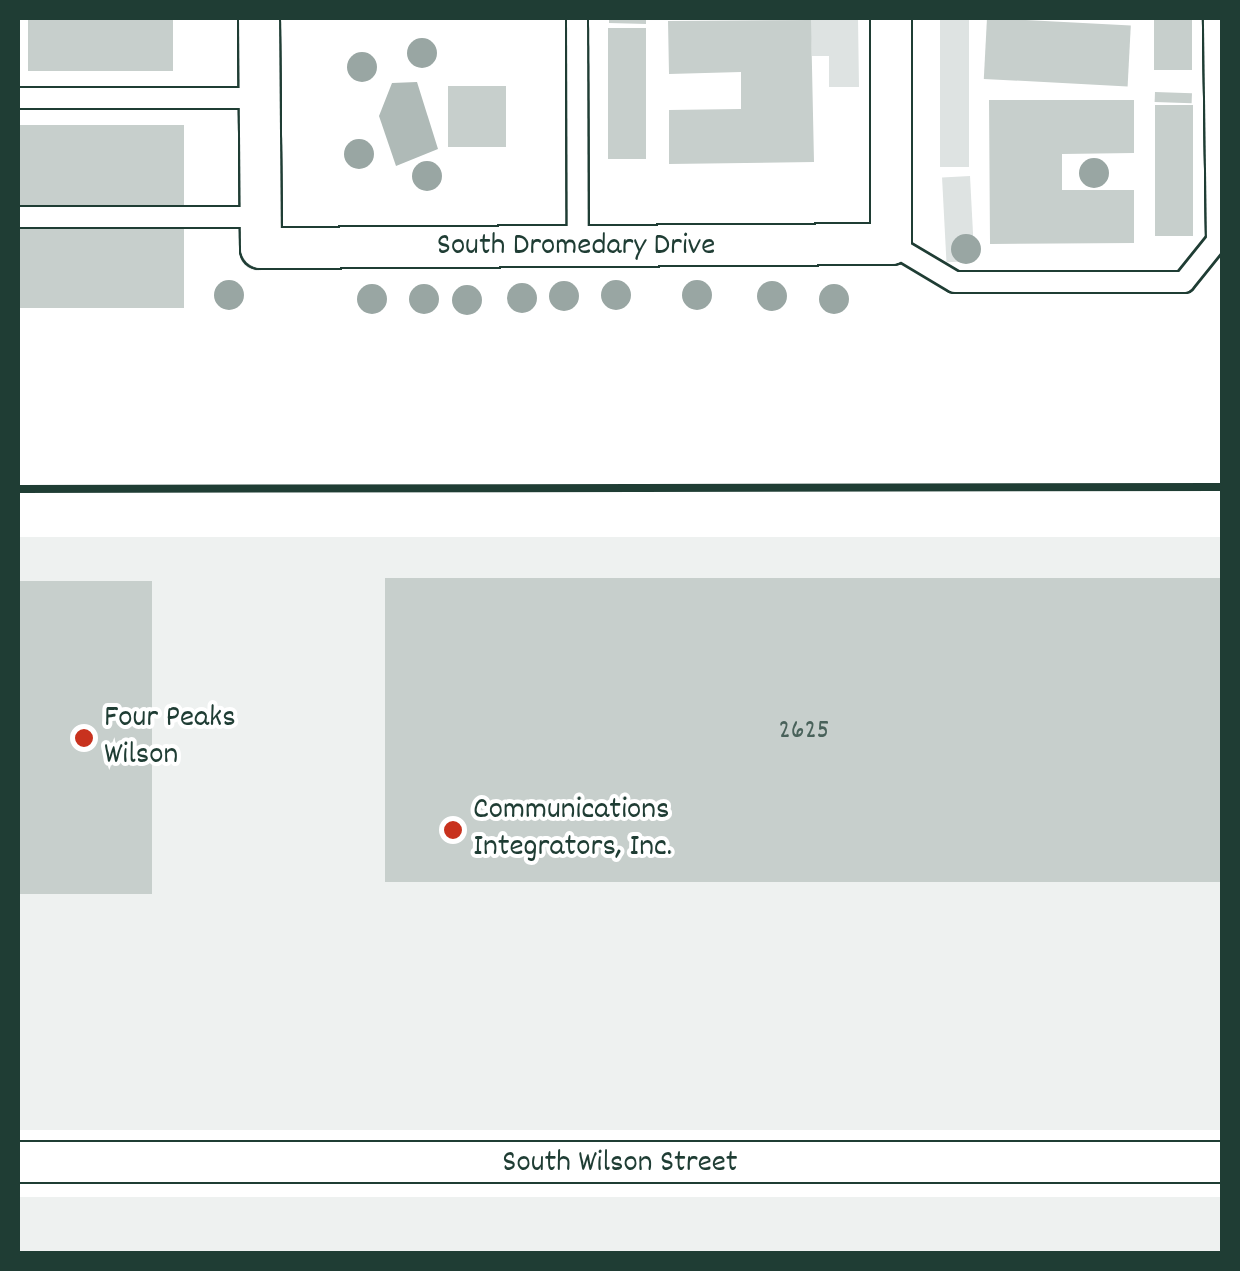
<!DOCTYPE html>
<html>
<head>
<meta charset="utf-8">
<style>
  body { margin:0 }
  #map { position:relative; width:1240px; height:1271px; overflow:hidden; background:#fff; font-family:Dekko,sans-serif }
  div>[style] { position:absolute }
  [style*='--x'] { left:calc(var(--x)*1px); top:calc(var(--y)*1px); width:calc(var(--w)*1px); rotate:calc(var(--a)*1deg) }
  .built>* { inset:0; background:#eef1f0; transform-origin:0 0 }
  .green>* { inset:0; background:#dee3e2; transform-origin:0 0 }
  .water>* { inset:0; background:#afbab7 }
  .building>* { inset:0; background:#c7cfcc; transform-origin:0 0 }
  .roads { filter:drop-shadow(2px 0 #1f3d34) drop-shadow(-2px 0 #1f3d34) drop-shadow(0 2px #1f3d34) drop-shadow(0 -2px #1f3d34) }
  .service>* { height:20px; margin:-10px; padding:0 10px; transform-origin:10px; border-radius:10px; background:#fff }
  .minor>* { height:40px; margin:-20px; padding:0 20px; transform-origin:20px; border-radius:20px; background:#fff }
  .rail>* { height:8px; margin:-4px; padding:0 4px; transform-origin:4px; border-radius:4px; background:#1f3d34 }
  .trees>* { width:30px; height:30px; margin:-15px; border-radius:50%; background:#99a6a3 }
  .dots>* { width:28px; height:28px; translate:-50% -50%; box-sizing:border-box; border:5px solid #fff; border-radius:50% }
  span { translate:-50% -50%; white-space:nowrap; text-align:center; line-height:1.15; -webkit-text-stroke:8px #fff; paint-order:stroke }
  .number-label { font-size:28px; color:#49625a }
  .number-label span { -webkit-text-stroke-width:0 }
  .street-label { font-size:32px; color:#1f3d34 }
  .poi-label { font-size:32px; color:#1f3d34 }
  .left { translate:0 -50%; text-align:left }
  .frame { position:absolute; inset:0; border:20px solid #1f3d34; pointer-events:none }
</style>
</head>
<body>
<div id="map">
  <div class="built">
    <i style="left:1222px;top:537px;width:593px;height:1204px;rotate:90deg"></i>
    <i style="left:1222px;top:1197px;width:57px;height:1204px;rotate:90deg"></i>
  </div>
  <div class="green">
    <i style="clip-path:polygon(655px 18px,858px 18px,859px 87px,829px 87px,829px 56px,812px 56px,810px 20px)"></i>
    <i style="left:940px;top:18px;width:29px;height:149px"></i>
    <i style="left:970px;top:176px;width:85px;height:28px;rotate:87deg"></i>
  </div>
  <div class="water">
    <i style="clip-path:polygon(417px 82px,438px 149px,396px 166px,379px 116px,392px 83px)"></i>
  </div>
  <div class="building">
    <i style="left:173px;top:18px;width:53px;height:145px;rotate:90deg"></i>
    <i style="clip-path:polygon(609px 18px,646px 18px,646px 24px,609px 23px)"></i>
    <i style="left:987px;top:18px;width:144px;height:61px;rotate:3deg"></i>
    <i style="left:1154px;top:18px;width:38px;height:52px"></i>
    <i style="clip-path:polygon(811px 20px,814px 162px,669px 164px,669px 110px,741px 109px,741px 72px,669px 74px,668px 21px)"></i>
    <i style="left:608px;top:28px;width:38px;height:131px"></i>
    <i style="left:448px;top:86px;width:58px;height:61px"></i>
    <i style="left:1155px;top:92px;width:37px;height:10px;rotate:2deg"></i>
    <i style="clip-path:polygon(989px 100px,1134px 100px,1134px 153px,1062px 154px,1062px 190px,1134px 190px,1134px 243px,990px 244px)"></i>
    <i style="left:1193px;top:105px;width:131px;height:38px;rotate:90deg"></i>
    <i style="left:184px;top:125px;width:183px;height:166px;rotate:90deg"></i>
    <i style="left:1222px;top:578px;width:304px;height:837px;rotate:90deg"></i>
    <i style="left:18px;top:581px;width:134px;height:313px"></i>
  </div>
  <div class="roads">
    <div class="service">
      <i style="--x:577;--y:18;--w:230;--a:89.8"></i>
      <i style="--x:18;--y:98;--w:242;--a:0"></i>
      <i style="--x:18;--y:217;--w:243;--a:0"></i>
      <i style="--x:891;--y:244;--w:74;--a:30.7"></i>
      <i style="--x:955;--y:282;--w:229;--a:0"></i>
      <i style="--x:1184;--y:282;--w:53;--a:-51.2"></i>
      <i style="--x:1217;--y:241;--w:223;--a:-90.8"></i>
    </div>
    <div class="minor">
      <i style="--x:259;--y:18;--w:230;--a:89.5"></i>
      <i style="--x:261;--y:248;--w:630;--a:-0.36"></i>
      <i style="--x:891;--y:244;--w:226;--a:-90"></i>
      <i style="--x:18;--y:1162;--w:1204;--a:0"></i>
    </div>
  </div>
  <div class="rail">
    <i style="--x:18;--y:489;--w:1204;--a:-0.1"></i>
  </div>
  <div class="trees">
    <i style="left:422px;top:53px"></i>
    <i style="left:362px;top:67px"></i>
    <i style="left:359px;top:154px"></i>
    <i style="left:1094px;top:173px"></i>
    <i style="left:427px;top:176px"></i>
    <i style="left:966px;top:249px"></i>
    <i style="left:229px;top:295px"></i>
    <i style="left:616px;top:295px"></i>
    <i style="left:697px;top:295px"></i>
    <i style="left:564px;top:296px"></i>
    <i style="left:772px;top:296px"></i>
    <i style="left:522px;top:298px"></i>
    <i style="left:372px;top:299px"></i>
    <i style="left:424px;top:299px"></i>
    <i style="left:834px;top:299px"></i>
    <i style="left:467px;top:300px"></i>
  </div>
  <div class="dots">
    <i style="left:84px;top:738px;background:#c8321e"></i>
    <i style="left:453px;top:830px;background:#c8321e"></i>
  </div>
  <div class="number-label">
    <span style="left:804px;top:732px">2625</span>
  </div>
  <div class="street-label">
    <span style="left:576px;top:247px">South Dromedary Drive</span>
    <span style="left:620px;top:1164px">South Wilson Street</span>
  </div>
  <div class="poi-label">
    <span class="left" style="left:104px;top:738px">Four Peaks<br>Wilson</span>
    <span class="left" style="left:473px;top:830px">Communications<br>Integrators, Inc.</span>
  </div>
  <div class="frame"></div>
</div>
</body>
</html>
